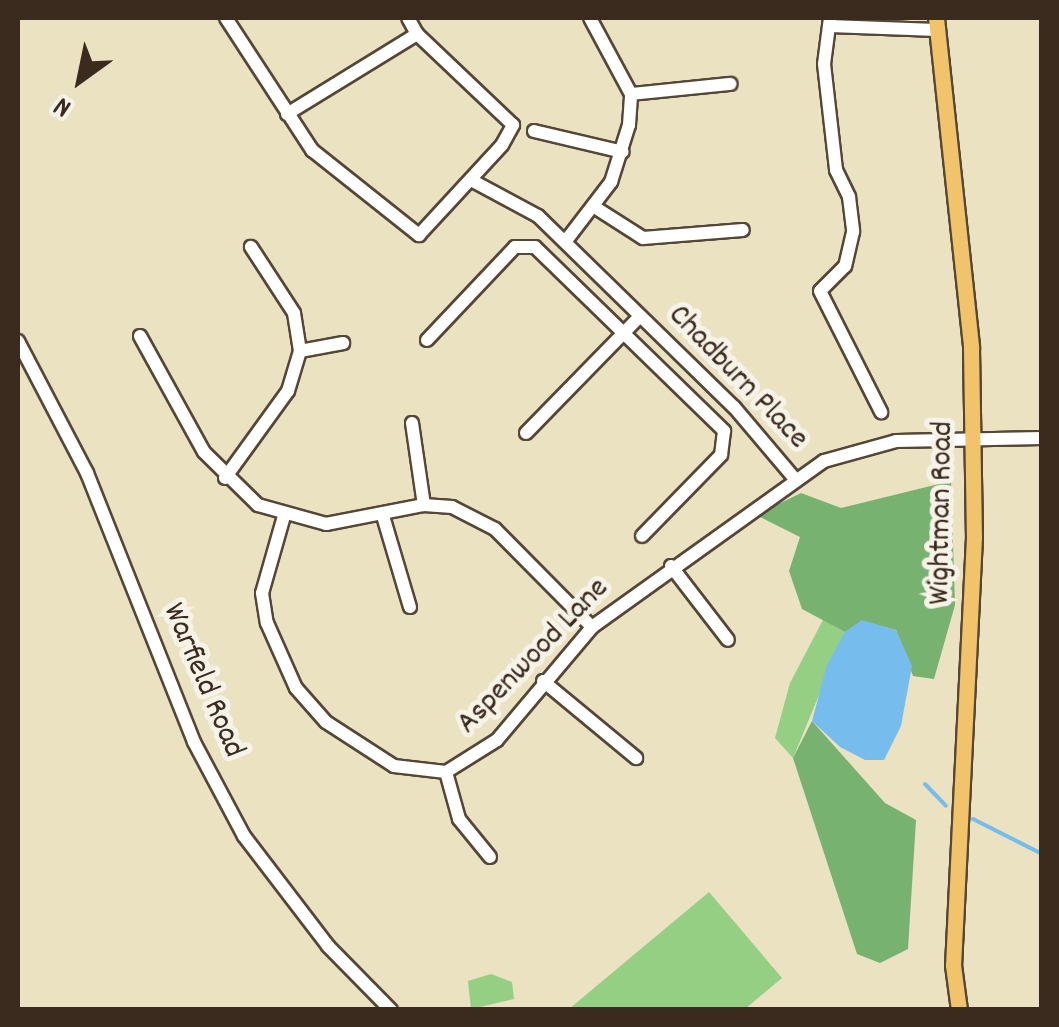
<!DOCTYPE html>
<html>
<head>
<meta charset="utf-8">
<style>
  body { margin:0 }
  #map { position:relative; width:1059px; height:1027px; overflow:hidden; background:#eae2c1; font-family:Dekko,sans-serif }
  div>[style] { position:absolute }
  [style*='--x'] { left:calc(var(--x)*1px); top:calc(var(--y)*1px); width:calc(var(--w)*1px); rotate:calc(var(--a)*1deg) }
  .green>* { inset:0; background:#94cf83 }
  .forest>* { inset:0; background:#77b271 }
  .water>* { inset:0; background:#76bced }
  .stream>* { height:4px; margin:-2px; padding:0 2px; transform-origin:2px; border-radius:2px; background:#76bced }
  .roads { filter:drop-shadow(2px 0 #554636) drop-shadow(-2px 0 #554636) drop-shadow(0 2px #554636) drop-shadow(0 -2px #554636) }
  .minor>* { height:12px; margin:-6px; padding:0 6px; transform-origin:6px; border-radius:6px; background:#fff }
  .major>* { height:15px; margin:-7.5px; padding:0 7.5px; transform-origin:7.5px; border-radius:7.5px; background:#f1c36a }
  span { translate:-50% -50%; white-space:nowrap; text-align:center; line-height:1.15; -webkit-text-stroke:10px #f7f3e8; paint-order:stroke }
  .street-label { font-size:32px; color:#3b2a1e }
  .frame { position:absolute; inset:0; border:20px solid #3b2a1e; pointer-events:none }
  .north { position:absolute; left:30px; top:30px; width:100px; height:100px; -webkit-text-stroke:8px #f7f3e8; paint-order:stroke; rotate:213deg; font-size:28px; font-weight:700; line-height:40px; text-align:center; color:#3b2a1e }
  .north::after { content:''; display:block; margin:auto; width:35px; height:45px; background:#3b2a1e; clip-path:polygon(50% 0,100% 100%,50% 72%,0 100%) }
</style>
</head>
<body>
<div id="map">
  <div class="green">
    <i style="clip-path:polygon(823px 620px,845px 632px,793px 758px,775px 738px,790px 683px)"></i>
    <i style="clip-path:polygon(709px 892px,782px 978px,745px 1009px,569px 1009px)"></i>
    <i style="clip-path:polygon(491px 974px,512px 982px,514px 999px,471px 1009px,468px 981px)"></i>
  </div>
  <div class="forest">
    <i style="clip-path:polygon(951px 481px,955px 605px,934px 679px,913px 676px,896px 630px,862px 621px,845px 632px,802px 609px,789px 571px,800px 537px,756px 515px,801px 493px,841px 508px)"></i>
    <i style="clip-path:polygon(812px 721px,885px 803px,916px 820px,908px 949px,880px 963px,857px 954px,793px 758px)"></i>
  </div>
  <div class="water">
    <i style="clip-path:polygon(862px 620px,896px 630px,912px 666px,901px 726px,884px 760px,865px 760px,840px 747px,812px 721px,827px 665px,845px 632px)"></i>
  </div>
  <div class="stream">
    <i style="--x:925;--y:784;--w:30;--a:46"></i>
    <i style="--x:973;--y:819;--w:77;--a:26.9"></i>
  </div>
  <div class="roads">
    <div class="minor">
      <i style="--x:226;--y:18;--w:158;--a:56.9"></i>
      <i style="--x:312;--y:150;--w:137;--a:38.5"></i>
      <i style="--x:419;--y:235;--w:122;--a:-47.3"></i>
      <i style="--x:502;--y:145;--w:23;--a:-61"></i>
      <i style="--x:513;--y:125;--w:132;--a:-136.5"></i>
      <i style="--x:417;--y:34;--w:18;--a:-119"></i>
      <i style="--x:830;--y:18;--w:46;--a:97.4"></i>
      <i style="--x:824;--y:64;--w:107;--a:83.5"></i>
      <i style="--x:836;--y:170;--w:30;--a:64"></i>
      <i style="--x:849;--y:197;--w:35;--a:83"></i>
      <i style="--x:853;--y:232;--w:35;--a:103"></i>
      <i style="--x:845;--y:266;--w:35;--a:135"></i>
      <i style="--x:820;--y:291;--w:136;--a:63.2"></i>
      <i style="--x:829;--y:26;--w:108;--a:2.1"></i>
      <i style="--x:631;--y:94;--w:100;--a:-5.8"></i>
      <i style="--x:287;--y:114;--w:153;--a:-31.6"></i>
      <i style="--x:534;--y:131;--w:91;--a:13.3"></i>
      <i style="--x:471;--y:180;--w:76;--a:28.2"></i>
      <i style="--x:538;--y:216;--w:274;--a:44.3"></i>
      <i style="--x:734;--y:407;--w:94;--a:49.7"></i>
      <i style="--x:596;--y:208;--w:56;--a:32.6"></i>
      <i style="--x:643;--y:238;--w:100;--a:-4.6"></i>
      <i style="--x:565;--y:242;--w:76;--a:-52.5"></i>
      <i style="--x:611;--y:182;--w:60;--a:-72.5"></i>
      <i style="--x:629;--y:125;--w:31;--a:-86"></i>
      <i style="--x:631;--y:94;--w:86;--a:-118.3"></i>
      <i style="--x:140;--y:336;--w:132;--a:61.1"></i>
      <i style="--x:204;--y:452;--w:76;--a:44.5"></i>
      <i style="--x:258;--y:505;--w:71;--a:15.6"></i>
      <i style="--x:326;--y:524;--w:100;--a:-11"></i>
      <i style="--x:424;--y:505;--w:28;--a:4"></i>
      <i style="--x:452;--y:507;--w:48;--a:27.1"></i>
      <i style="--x:495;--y:529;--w:138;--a:45.3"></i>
      <i style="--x:427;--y:340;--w:128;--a:-46.6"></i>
      <i style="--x:515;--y:247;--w:20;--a:0"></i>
      <i style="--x:535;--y:247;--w:264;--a:44.2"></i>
      <i style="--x:724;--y:431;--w:24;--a:97"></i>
      <i style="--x:721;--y:455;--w:113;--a:134.3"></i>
      <i style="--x:18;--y:341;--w:149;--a:62.4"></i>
      <i style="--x:87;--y:473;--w:289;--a:68.3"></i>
      <i style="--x:194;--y:742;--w:106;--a:62"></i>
      <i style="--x:244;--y:836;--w:138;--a:52.6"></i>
      <i style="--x:328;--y:946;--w:90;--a:45.5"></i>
      <i style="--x:300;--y:351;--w:44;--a:-10.5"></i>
      <i style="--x:412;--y:423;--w:83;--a:81.7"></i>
      <i style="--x:526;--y:433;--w:163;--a:-45.7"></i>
      <i style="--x:225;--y:478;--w:107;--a:-54.1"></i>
      <i style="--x:288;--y:391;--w:42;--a:-73.3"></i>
      <i style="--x:300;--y:351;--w:38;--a:-99"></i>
      <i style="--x:294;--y:313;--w:79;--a:-123.1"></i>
      <i style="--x:284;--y:516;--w:80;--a:105.9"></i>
      <i style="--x:262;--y:593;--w:30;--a:81"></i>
      <i style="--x:267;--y:623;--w:71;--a:66"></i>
      <i style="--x:296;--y:688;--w:45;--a:48.6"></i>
      <i style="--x:326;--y:722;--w:81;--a:32.9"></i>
      <i style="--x:394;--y:766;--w:52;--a:6.6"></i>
      <i style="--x:446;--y:772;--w:60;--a:-32.1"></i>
      <i style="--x:497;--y:740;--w:148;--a:-49.9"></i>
      <i style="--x:592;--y:627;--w:285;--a:-35.6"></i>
      <i style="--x:824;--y:461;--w:75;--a:-15.5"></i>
      <i style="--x:896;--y:441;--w:146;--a:-1.2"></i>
      <i style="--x:383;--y:516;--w:95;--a:73.5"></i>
      <i style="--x:671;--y:566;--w:93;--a:52.4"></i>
      <i style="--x:543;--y:681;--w:121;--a:39.6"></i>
      <i style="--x:446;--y:772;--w:49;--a:74.5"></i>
      <i style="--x:459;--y:819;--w:49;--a:50.8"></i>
    </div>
    <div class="major">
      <i style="--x:936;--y:18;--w:332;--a:83.9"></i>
      <i style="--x:971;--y:348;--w:189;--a:89.1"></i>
      <i style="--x:974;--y:537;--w:429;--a:92.8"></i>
      <i style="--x:953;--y:965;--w:45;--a:82.4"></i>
    </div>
  </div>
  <div class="street-label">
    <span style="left:737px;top:378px;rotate:46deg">Chadburn Place</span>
    <span style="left:943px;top:513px;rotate:-89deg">Wightman Road</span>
    <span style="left:534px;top:657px;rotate:-46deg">Aspenwood Lane</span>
    <span style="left:202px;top:681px;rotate:67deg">Warfield Road</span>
  </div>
  <div class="frame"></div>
  <div class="north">N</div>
</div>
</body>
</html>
